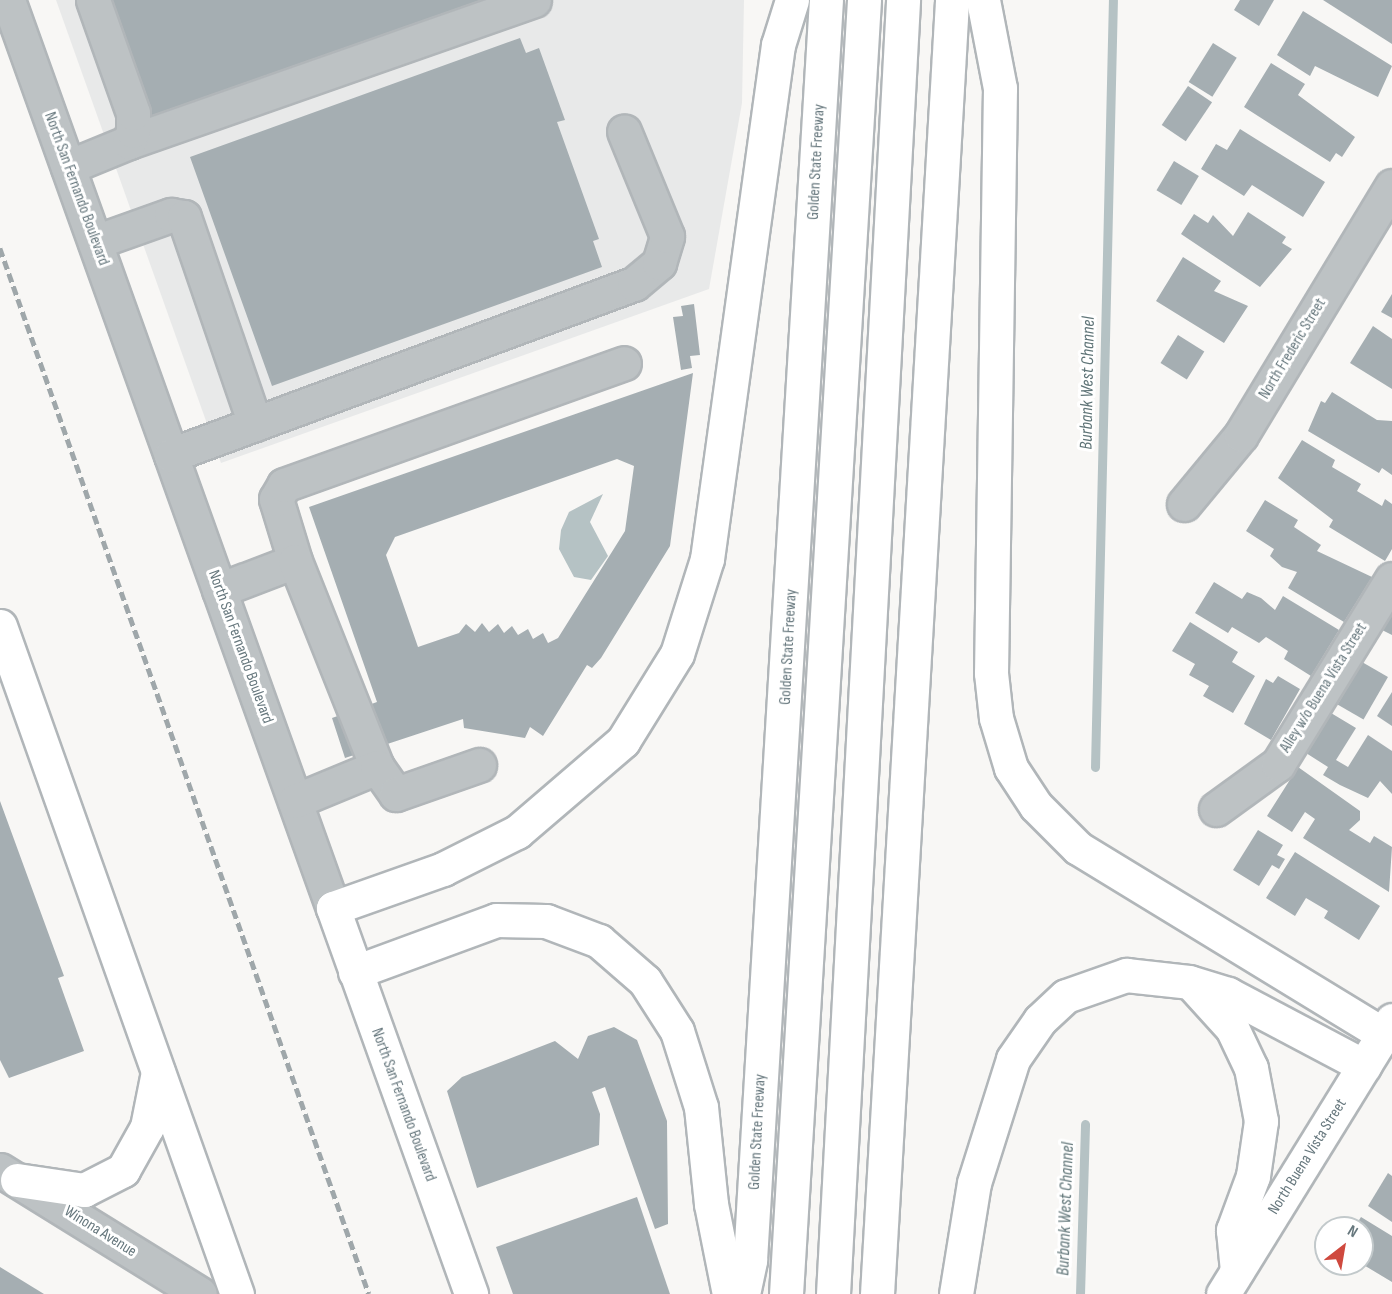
<!DOCTYPE html>
<html>
<head>
<meta charset="utf-8">
<style>
  body { margin:0 }
  #map { position:relative; width:1392px; height:1294px; overflow:hidden; background:#f8f7f5; font-family:"Sofia Sans Condensed",sans-serif }
  div>[style] { position:absolute }
  [style*='--x'] { left:calc(var(--x)*1px); top:calc(var(--y)*1px); width:calc(var(--w)*1px); rotate:calc(var(--a)*1deg) }
  .built>* { inset:0; background:#e8e9e9 }
  .water>* { inset:0; background:#b5c2c4 }
  .stream>* { height:9px; margin:-4.5px; padding:0 4.5px; transform-origin:4.5px; border-radius:4.5px; background:#b5c2c4 }
  .building>* { inset:0; background:#a5aeb2; transform-origin:0 0 }
  .roads { filter:drop-shadow(2px 0 #b1b6b9) drop-shadow(-2px 0 #b1b6b9) drop-shadow(0 2px #b1b6b9) drop-shadow(0 -2px #b1b6b9) }
  .minor>* { height:33px; margin:-16.5px; padding:0 16.5px; transform-origin:16.5px; border-radius:16.5px; background:#bdc2c4 }
  .major>* { height:33px; margin:-16.5px; padding:0 16.5px; transform-origin:16.5px; border-radius:16.5px; background:#fff }
  .highway>* { height:33px; margin:-16.5px; padding:0 16.5px; transform-origin:16.5px; border-radius:16.5px; background:#fff }
  .rail>* { height:4.5px; margin-top:-2.25px; transform-origin:0; background:repeating-linear-gradient(90deg,#9fa7aa 0 9px,transparent 0 13.5px) }
  span { translate:-50% -50%; white-space:nowrap; text-align:center; line-height:1.15; -webkit-text-stroke:6px #fff; paint-order:stroke }
  .street-label { font-size:16px; color:#66777d }
  .water-label { font-size:18px; color:#607578; font-style:italic }
  .north { position:absolute; left:1314px; top:1216px; width:60px; height:60px; box-sizing:border-box; background:#fff; border:2px solid #c2c9cb; border-radius:50%; rotate:31deg; font-size:16px; font-weight:700; line-height:24px; text-align:center; color:#66777d }
  .north::after { content:''; display:block; margin:auto; width:21px; height:27px; background:#cf493e; clip-path:polygon(50% 0,100% 100%,50% 72%,0 100%) }
</style>
</head>
<body>
<div id="map">
  <div class="built">
    <i style="clip-path:polygon(56px 0,744px 0,742px 103px,709px 289px,221px 463px)"></i>
  </div>
  <div class="water">
    <i style="clip-path:polygon(603px 494px,590px 522px,608px 556px,591px 580px,574px 577px,559px 549px,561px 530px,569px 512px)"></i>
  </div>
  <div class="stream">
    <i style="--x:1095;--y:767;--w:767;--a:-88.66"></i>
    <i style="--x:1080;--y:1294;--w:170;--a:-88.3"></i>
  </div>
  <div class="building">
    <i style="clip-path:polygon(112px 0,485px 0,144px 128px,140px 118px,152px 114px)"></i>
    <i style="clip-path:polygon(1240px 0,1274px 0,1259px 26px,1234px 10px)"></i>
    <i style="clip-path:polygon(1323px 0,1392px 0,1392px 44px)"></i>
    <i style="clip-path:polygon(1303px 11px,1392px 66px,1378px 97px,1315px 66px,1310px 76px,1277px 55px)"></i>
    <i style="clip-path:polygon(520px 38px,526px 53px,539px 48px,565px 120px,557px 122px,599px 239px,593px 241px,602px 267px,272px 386px,190px 157px)"></i>
    <i style="left:1213px;top:43px;width:28px;height:46px;rotate:32deg"></i>
    <i style="clip-path:polygon(1271px 63px,1305px 84px,1298px 95px,1355px 137px,1342px 157px,1336px 153px,1330px 162px,1244px 107px)"></i>
    <i style="left:1188px;top:86px;width:29px;height:47px;rotate:34deg"></i>
    <i style="clip-path:polygon(1240px 129px,1325px 182px,1303px 217px,1252px 185px,1244px 196px,1201px 169px,1216px 144px,1227px 150px)"></i>
    <i style="left:1174px;top:161px;width:29px;height:34px;rotate:31deg"></i>
    <i style="clip-path:polygon(1248px 212px,1286px 237px,1282px 243px,1292px 249px,1260px 287px,1181px 234px,1194px 214px,1208px 223px,1213px 215px,1233px 236px)"></i>
    <i style="clip-path:polygon(1183px 257px,1221px 281px,1214px 291px,1248px 306px,1224px 343px,1156px 301px)"></i>
    <i style="clip-path:polygon(1392px 294px,1392px 318px,1381px 312px)"></i>
    <i style="clip-path:polygon(694px 304px,700px 355px,690px 356px,692px 368px,681px 370px,673px 317px,683px 316px,681px 306px)"></i>
    <i style="clip-path:polygon(1373px 326px,1392px 339px,1392px 389px,1350px 363px)"></i>
    <i style="left:1178px;top:335px;width:31px;height:33px;rotate:32deg"></i>
    <i style="clip-path:polygon(evenodd,693px 373px,670px 546px,601px 658px,592px 668px,587px 665px,543px 736px,530px 727px,525px 738px,464px 728px,463px 719px,345px 758px,332px 718px,377px 702px,309px 507px,693px 373px,617px 459px,634px 466px,625px 531px,558px 638px,548px 643px,543px 633px,533px 639px,528px 629px,518px 635px,512px 626px,504px 633px,498px 624px,489px 632px,482px 623px,475px 632px,466px 624px,459px 633px,418px 647px,386px 555px,395px 537px,617px 459px)"></i>
    <i style="clip-path:polygon(1332px 392px,1377px 420px,1392px 421px,1392px 475px,1382px 468px,1379px 473px,1308px 431px,1321px 401px,1325px 403px)"></i>
    <i style="clip-path:polygon(1302px 440px,1335px 460px,1332px 467px,1361px 484px,1357px 491px,1382px 506px,1385px 499px,1392px 504px,1392px 549px,1385px 561px,1329px 527px,1333px 520px,1278px 478px)"></i>
    <i style="clip-path:polygon(1265px 500px,1298px 520px,1294px 527px,1321px 545px,1317px 551px,1372px 577px,1344px 622px,1288px 588px,1297px 572px,1282px 567px,1270px 556px,1274px 549px,1246px 531px)"></i>
    <i style="clip-path:polygon(1214px 582px,1242px 599px,1247px 592px,1261px 598px,1275px 610px,1283px 596px,1339px 630px,1311px 676px,1284px 659px,1288px 651px,1266px 637px,1259px 643px,1232px 627px,1228px 633px,1195px 613px)"></i>
    <i style="clip-path:polygon(1392px 614px,1392px 635px,1382px 630px)"></i>
    <i style="clip-path:polygon(1190px 622px,1238px 652px,1232px 662px,1255px 676px,1233px 713px,1203px 696px,1209px 686px,1189px 675px,1195px 664px,1172px 651px)"></i>
    <i style="left:1362px;top:662px;width:30px;height:49px;rotate:30deg"></i>
    <i style="clip-path:polygon(1278px 676px,1300px 689px,1271px 740px,1244px 724px,1266px 679px,1273px 683px)"></i>
    <i style="clip-path:polygon(1392px 692px,1392px 726px,1377px 716px)"></i>
    <i style="clip-path:polygon(1331px 713px,1356px 728px,1336px 760px,1348px 767px,1368px 735px,1392px 751px,1392px 794px,1380px 781px,1368px 798px,1340px 785px,1323px 775px,1328px 767px,1306px 753px)"></i>
    <i style="clip-path:polygon(1298px 767px,1360px 811px,1360px 820px,1349px 830px,1370px 843px,1374px 836px,1392px 847px,1389px 892px,1303px 838px,1315px 819px,1305px 812px,1292px 832px,1267px 816px)"></i>
    <i style="clip-path:polygon(0 801px,64px 976px,58px 978px,84px 1051px,9px 1078px,0 1060px)"></i>
    <i style="clip-path:polygon(1258px 830px,1283px 845px,1277px 855px,1285px 859px,1279px 869px,1272px 865px,1259px 886px,1233px 870px)"></i>
    <i style="clip-path:polygon(1295px 852px,1380px 906px,1359px 940px,1324px 918px,1328px 911px,1306px 898px,1295px 916px,1266px 898px)"></i>
    <i style="clip-path:polygon(614px 1027px,637px 1040px,667px 1121px,668px 1224px,655px 1229px,605px 1087px,592px 1092px,600px 1114px,599px 1145px,477px 1188px,447px 1091px,462px 1077px,555px 1041px,578px 1059px,588px 1036px)"></i>
    <i style="clip-path:polygon(1388px 1173px,1392px 1176px,1392px 1222px,1368px 1206px)"></i>
    <i style="clip-path:polygon(637px 1197px,670px 1294px,513px 1294px,496px 1247px)"></i>
    <i style="clip-path:polygon(1361px 1217px,1392px 1236px,1392px 1282px,1362px 1264px,1362px 1228px,1354px 1228px)"></i>
    <i style="clip-path:polygon(0 1267px,44px 1294px,0 1294px)"></i>
  </div>
  <div class="roads">
    <div class="minor">
      <i style="--x:8;--y:0;--w:964;--a:70.31"></i>
      <i style="--x:129;--y:142;--w:429;--a:-19.3"></i>
      <i style="--x:68;--y:167;--w:66;--a:-22.3"></i>
      <i style="--x:129;--y:142;--w:12;--a:-70"></i>
      <i style="--x:133;--y:131;--w:18;--a:-90"></i>
      <i style="--x:133;--y:113;--w:120;--a:-109.5"></i>
      <i style="--x:95;--y:242;--w:81;--a:-19.6"></i>
      <i style="--x:171;--y:215;--w:13;--a:9"></i>
      <i style="--x:184;--y:217;--w:219;--a:71.1"></i>
      <i style="--x:171;--y:455;--w:494;--a:-20.3"></i>
      <i style="--x:634;--y:284;--w:33;--a:-40"></i>
      <i style="--x:659;--y:263;--w:28;--a:-73"></i>
      <i style="--x:667;--y:236;--w:113;--a:-112.3"></i>
      <i style="--x:1184;--y:504;--w:89;--a:-50.4"></i>
      <i style="--x:1241;--y:435;--w:291;--a:-58.8"></i>
      <i style="--x:295;--y:561;--w:65;--a:-107"></i>
      <i style="--x:276;--y:499;--w:16;--a:-60"></i>
      <i style="--x:284;--y:485;--w:361;--a:-19.7"></i>
      <i style="--x:219;--y:590;--w:81;--a:-20.9"></i>
      <i style="--x:295;--y:561;--w:222;--a:68.3"></i>
      <i style="--x:295;--y:801;--w:89;--a:-22.5"></i>
      <i style="--x:377;--y:767;--w:33;--a:55"></i>
      <i style="--x:396;--y:794;--w:88;--a:-19.3"></i>
      <i style="--x:1216;--y:809;--w:77;--a:-36"></i>
      <i style="--x:1278;--y:764;--w:217;--a:-58.4"></i>
      <i style="--x:0;--y:1170;--w:235;--a:31.8"></i>
    </div>
    <div class="major">
      <i style="--x:0;--y:626;--w:709;--a:70.47"></i>
      <i style="--x:333;--y:908;--w:410;--a:70.3"></i>
      <i style="--x:17;--y:1180;--w:68;--a:8.5"></i>
      <i style="--x:84;--y:1190;--w:44;--a:-27.1"></i>
      <i style="--x:123;--y:1170;--w:49;--a:-60.8"></i>
      <i style="--x:147;--y:1127;--w:56;--a:-78.7"></i>
      <i style="--x:1223;--y:1294;--w:322;--a:-58.3"></i>
    </div>
    <div class="highway">
      <i style="--x:983;--y:0;--w:90;--a:79.1"></i>
      <i style="--x:1000;--y:88;--w:585;--a:90.88"></i>
      <i style="--x:991;--y:673;--w:45;--a:83.7"></i>
      <i style="--x:996;--y:718;--w:52;--a:73.3"></i>
      <i style="--x:1011;--y:768;--w:45;--a:56.7"></i>
      <i style="--x:1036;--y:806;--w:59;--a:45"></i>
      <i style="--x:1078;--y:848;--w:357;--a:31.4"></i>
      <i style="--x:333;--y:908;--w:117;--a:-19.5"></i>
      <i style="--x:443;--y:869;--w:83;--a:-26.6"></i>
      <i style="--x:517;--y:832;--w:140;--a:-40.6"></i>
      <i style="--x:623;--y:741;--w:102;--a:-58.2"></i>
      <i style="--x:677;--y:654;--w:100;--a:-72.5"></i>
      <i style="--x:707;--y:559;--w:519;--a:-82.14"></i>
      <i style="--x:778;--y:45;--w:47;--a:-72.7"></i>
      <i style="--x:355;--y:972;--w:150;--a:-20.2"></i>
      <i style="--x:496;--y:920;--w:50;--a:1.1"></i>
      <i style="--x:546;--y:921;--w:57;--a:20.7"></i>
      <i style="--x:599;--y:941;--w:61;--a:41"></i>
      <i style="--x:645;--y:981;--w:59;--a:57.4"></i>
      <i style="--x:677;--y:1031;--w:80;--a:72.5"></i>
      <i style="--x:701;--y:1107;--w:98;--a:84.1"></i>
      <i style="--x:711;--y:1204;--w:92;--a:78.7"></i>
      <i style="--x:1191;--y:983;--w:61;--a:47.7"></i>
      <i style="--x:1232;--y:1028;--w:44;--a:64.6"></i>
      <i style="--x:1251;--y:1068;--w:54;--a:79.3"></i>
      <i style="--x:1261;--y:1121;--w:56;--a:98.3"></i>
      <i style="--x:1253;--y:1176;--w:58;--a:110.3"></i>
      <i style="--x:1233;--y:1230;--w:41;--a:84.4"></i>
      <i style="--x:743;--y:1294;--w:35;--a:-78"></i>
      <i style="--x:750;--y:1260;--w:1262;--a:-86.55"></i>
      <i style="--x:786;--y:1294;--w:1296;--a:-86.55"></i>
      <i style="--x:833;--y:1294;--w:1296;--a:-86.9"></i>
      <i style="--x:877;--y:1294;--w:1296;--a:-86.68"></i>
      <i style="--x:956;--y:1294;--w:112;--a:-80.8"></i>
      <i style="--x:974;--y:1183;--w:130;--a:-72.5"></i>
      <i style="--x:1013;--y:1059;--w:47;--a:-55.3"></i>
      <i style="--x:1040;--y:1020;--w:35;--a:-43"></i>
      <i style="--x:1066;--y:996;--w:64;--a:-19.3"></i>
      <i style="--x:1126;--y:975;--w:63;--a:6.3"></i>
      <i style="--x:1189;--y:982;--w:41;--a:17.1"></i>
      <i style="--x:1228;--y:994;--w:154;--a:27.9"></i>
    </div>
  </div>
  <div class="rail">
    <i style="--x:0;--y:248;--w:1109;--a:70.57"></i>
  </div>
  <div class="street-label">
    <span style="left:817px;top:162px;rotate:-87deg">Golden State Freeway</span>
    <span style="left:76px;top:189px;rotate:70deg">North San Fernando Boulevard</span>
    <span style="left:1293px;top:349px;rotate:-59deg">North Frederic Street</span>
    <span style="left:240px;top:647px;rotate:70deg">North San Fernando Boulevard</span>
    <span style="left:789px;top:647px;rotate:-87deg">Golden State Freeway</span>
    <span style="left:1324px;top:688px;rotate:-58deg">Alley w/o Buena Vista Street</span>
    <span style="left:403px;top:1105px;rotate:70deg">North San Fernando Boulevard</span>
    <span style="left:758px;top:1132px;rotate:-87deg">Golden State Freeway</span>
    <span style="left:1308px;top:1157px;rotate:-58deg">North Buena Vista Street</span>
    <span style="left:100px;top:1232px;rotate:32deg">Winona Avenue</span>
  </div>
  <div class="water-label">
    <span style="left:1088px;top:383px;rotate:-89deg">Burbank West Channel</span>
    <span style="left:1066px;top:1209px;rotate:-88deg">Burbank West Channel</span>
  </div>
  <div class="north">N</div>
</div>
</body>
</html>
